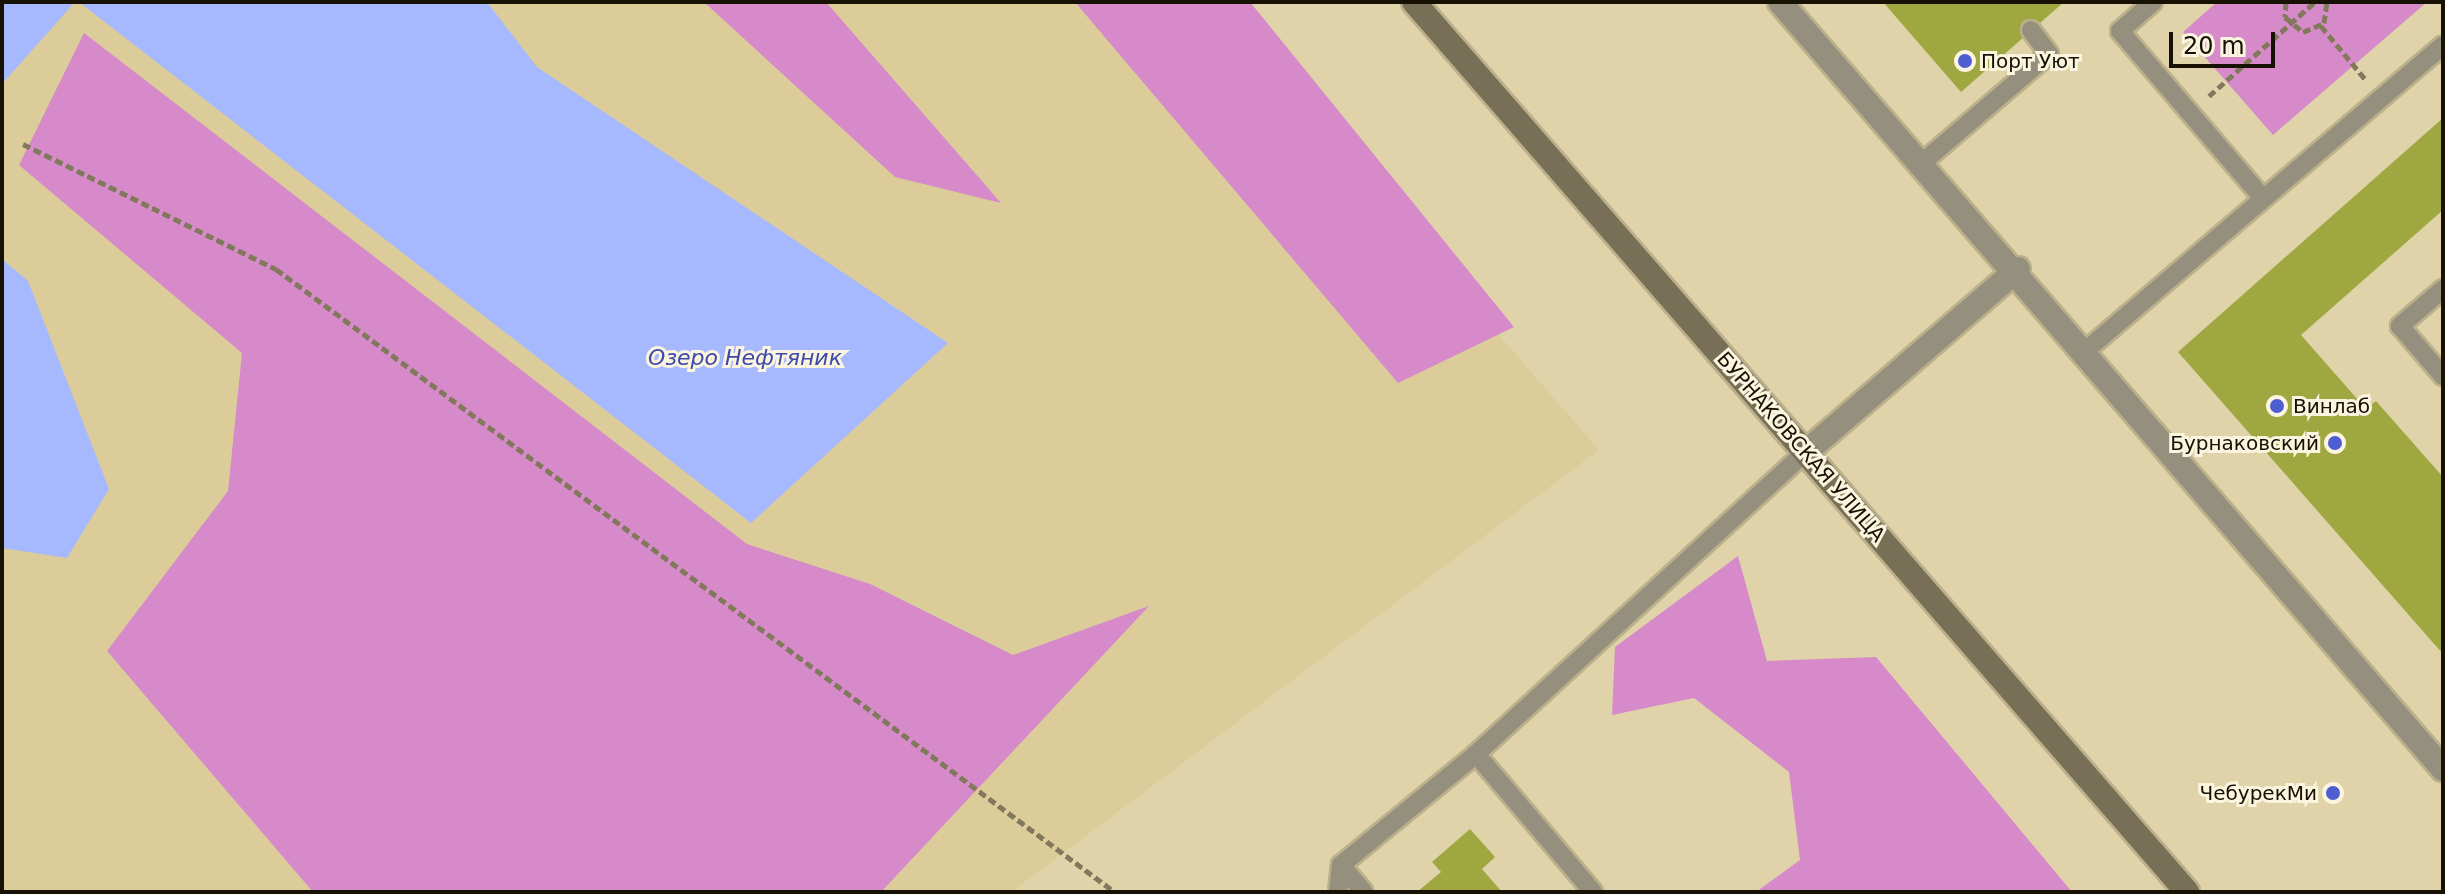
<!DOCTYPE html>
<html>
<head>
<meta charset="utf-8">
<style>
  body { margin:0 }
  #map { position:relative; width:2445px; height:894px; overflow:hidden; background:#e0d3a9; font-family:"DejaVu Sans",sans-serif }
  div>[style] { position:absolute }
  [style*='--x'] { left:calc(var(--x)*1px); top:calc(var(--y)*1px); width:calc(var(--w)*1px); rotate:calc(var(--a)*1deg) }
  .built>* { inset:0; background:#dbcc9a }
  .green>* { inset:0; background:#d68aca }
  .water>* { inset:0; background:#a7b9fe }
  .building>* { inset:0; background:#9fa741 }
  .path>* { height:5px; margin-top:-2.5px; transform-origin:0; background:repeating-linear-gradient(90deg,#82795c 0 8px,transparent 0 12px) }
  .roads { filter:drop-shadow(2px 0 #bcb08b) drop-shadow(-2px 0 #bcb08b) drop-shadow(0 2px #bcb08b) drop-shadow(0 -2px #bcb08b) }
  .lane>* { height:18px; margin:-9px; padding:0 9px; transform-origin:9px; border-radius:9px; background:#95907e }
  .street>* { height:24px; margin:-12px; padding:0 12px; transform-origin:12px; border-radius:12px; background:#95907e }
  .secondary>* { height:24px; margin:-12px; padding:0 12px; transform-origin:12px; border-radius:12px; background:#776f56 }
  .dots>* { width:22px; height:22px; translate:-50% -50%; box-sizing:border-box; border:4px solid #fbf4df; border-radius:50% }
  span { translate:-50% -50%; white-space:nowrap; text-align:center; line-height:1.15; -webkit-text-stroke:6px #fbf4df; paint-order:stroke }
  .poi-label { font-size:20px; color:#161103 }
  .left { translate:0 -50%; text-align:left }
  .right { translate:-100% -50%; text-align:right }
  .street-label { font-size:20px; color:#161103 }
  .water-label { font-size:22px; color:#3d4aac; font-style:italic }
  .frame { position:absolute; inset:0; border:4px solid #161103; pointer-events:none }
  .scale { position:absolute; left:2169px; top:32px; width:106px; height:36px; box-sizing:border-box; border:4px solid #161103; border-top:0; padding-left:10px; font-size:24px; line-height:28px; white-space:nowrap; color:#161103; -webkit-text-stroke:6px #fbf4df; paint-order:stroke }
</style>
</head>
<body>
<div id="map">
  <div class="built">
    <i style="clip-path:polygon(2px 2px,1208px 2px,1599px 450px,1011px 892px,2px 892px)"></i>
  </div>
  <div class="green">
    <i style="clip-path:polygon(704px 2px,826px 2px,1001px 203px,895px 177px)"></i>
    <i style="clip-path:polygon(1075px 2px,1250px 2px,1514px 327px,1398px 383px)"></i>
    <i style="clip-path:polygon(2217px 2px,2427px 2px,2273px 135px,2183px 32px)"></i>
    <i style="clip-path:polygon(84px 33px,747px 544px,870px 584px,1013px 655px,1149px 606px,881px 892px,313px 892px,107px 651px,228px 491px,242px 353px,19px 165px)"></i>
    <i style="clip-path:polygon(1738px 556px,1767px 661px,1876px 657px,2072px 892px,1756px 892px,1800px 860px,1789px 772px,1694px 698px,1612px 715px,1615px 647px)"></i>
  </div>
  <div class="water">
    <i style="clip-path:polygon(2px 2px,75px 2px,2px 84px)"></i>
    <i style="clip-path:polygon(79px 2px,487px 2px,537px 67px,948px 343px,751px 523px)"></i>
    <i style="clip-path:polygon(2px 259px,28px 281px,109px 489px,67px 558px,2px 548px)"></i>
  </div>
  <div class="building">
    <i style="clip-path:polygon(1883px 2px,2064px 2px,1961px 92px)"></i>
    <i style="clip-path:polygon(2443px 118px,2443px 210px,2301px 335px,2366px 409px,2376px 401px,2443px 477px,2443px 654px,2178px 352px)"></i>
    <i style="clip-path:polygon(1470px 829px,1495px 857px,1482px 869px,1502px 892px,1417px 892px,1441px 872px,1432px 862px)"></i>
  </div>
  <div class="path">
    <i style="--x:2286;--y:2;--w:15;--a:94"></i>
    <i style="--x:2285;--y:17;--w:23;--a:40"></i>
    <i style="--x:2303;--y:32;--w:23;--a:-23"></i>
    <i style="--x:2324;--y:23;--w:21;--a:-82"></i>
    <i style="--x:2321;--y:26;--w:70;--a:50.2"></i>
    <i style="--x:2209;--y:96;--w:142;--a:-41.6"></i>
    <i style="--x:23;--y:144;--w:282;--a:26.3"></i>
    <i style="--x:276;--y:269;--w:1045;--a:36.6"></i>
  </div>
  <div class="roads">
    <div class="lane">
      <i style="--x:2153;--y:2;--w:44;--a:138.7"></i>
      <i style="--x:2120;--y:31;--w:217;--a:49.5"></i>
      <i style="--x:1923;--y:162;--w:166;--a:-40.6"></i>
      <i style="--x:2049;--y:54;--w:30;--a:-127"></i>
      <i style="--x:2443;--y:289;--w:57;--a:139.3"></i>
      <i style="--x:2400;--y:326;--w:66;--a:49.3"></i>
      <i style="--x:2084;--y:352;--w:472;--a:-40.5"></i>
      <i style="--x:1476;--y:754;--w:181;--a:49.7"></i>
      <i style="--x:1341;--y:865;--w:35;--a:50"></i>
      <i style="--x:1338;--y:892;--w:27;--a:-84"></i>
      <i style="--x:1341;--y:865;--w:175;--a:-39.4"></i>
      <i style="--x:1476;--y:754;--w:447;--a:-42.5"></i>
    </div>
    <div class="street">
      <i style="--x:1780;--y:2;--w:1014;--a:49.16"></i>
      <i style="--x:1806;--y:452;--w:280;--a:-40.8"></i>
    </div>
    <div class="secondary">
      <i style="--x:1414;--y:2;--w:1179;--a:49.02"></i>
    </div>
  </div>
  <div class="dots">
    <i style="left:1965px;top:61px;background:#4e5dd2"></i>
    <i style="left:2277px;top:406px;background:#4e5dd2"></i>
    <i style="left:2335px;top:443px;background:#4e5dd2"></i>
    <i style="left:2333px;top:793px;background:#4e5dd2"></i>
  </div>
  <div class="poi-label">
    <span class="left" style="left:1981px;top:61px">Порт Уют</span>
    <span class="left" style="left:2293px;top:406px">Винлаб</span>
    <span class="right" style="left:2319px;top:443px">Бурнаковский</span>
    <span class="right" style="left:2317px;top:793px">ЧебурекМи</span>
  </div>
  <div class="street-label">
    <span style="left:1801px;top:447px;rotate:49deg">БУРНАКОВСКАЯ УЛИЦА</span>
  </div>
  <div class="water-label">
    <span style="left:745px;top:358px">Озеро Нефтяник</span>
  </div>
  <div class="frame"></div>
  <div class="scale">20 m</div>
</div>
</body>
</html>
